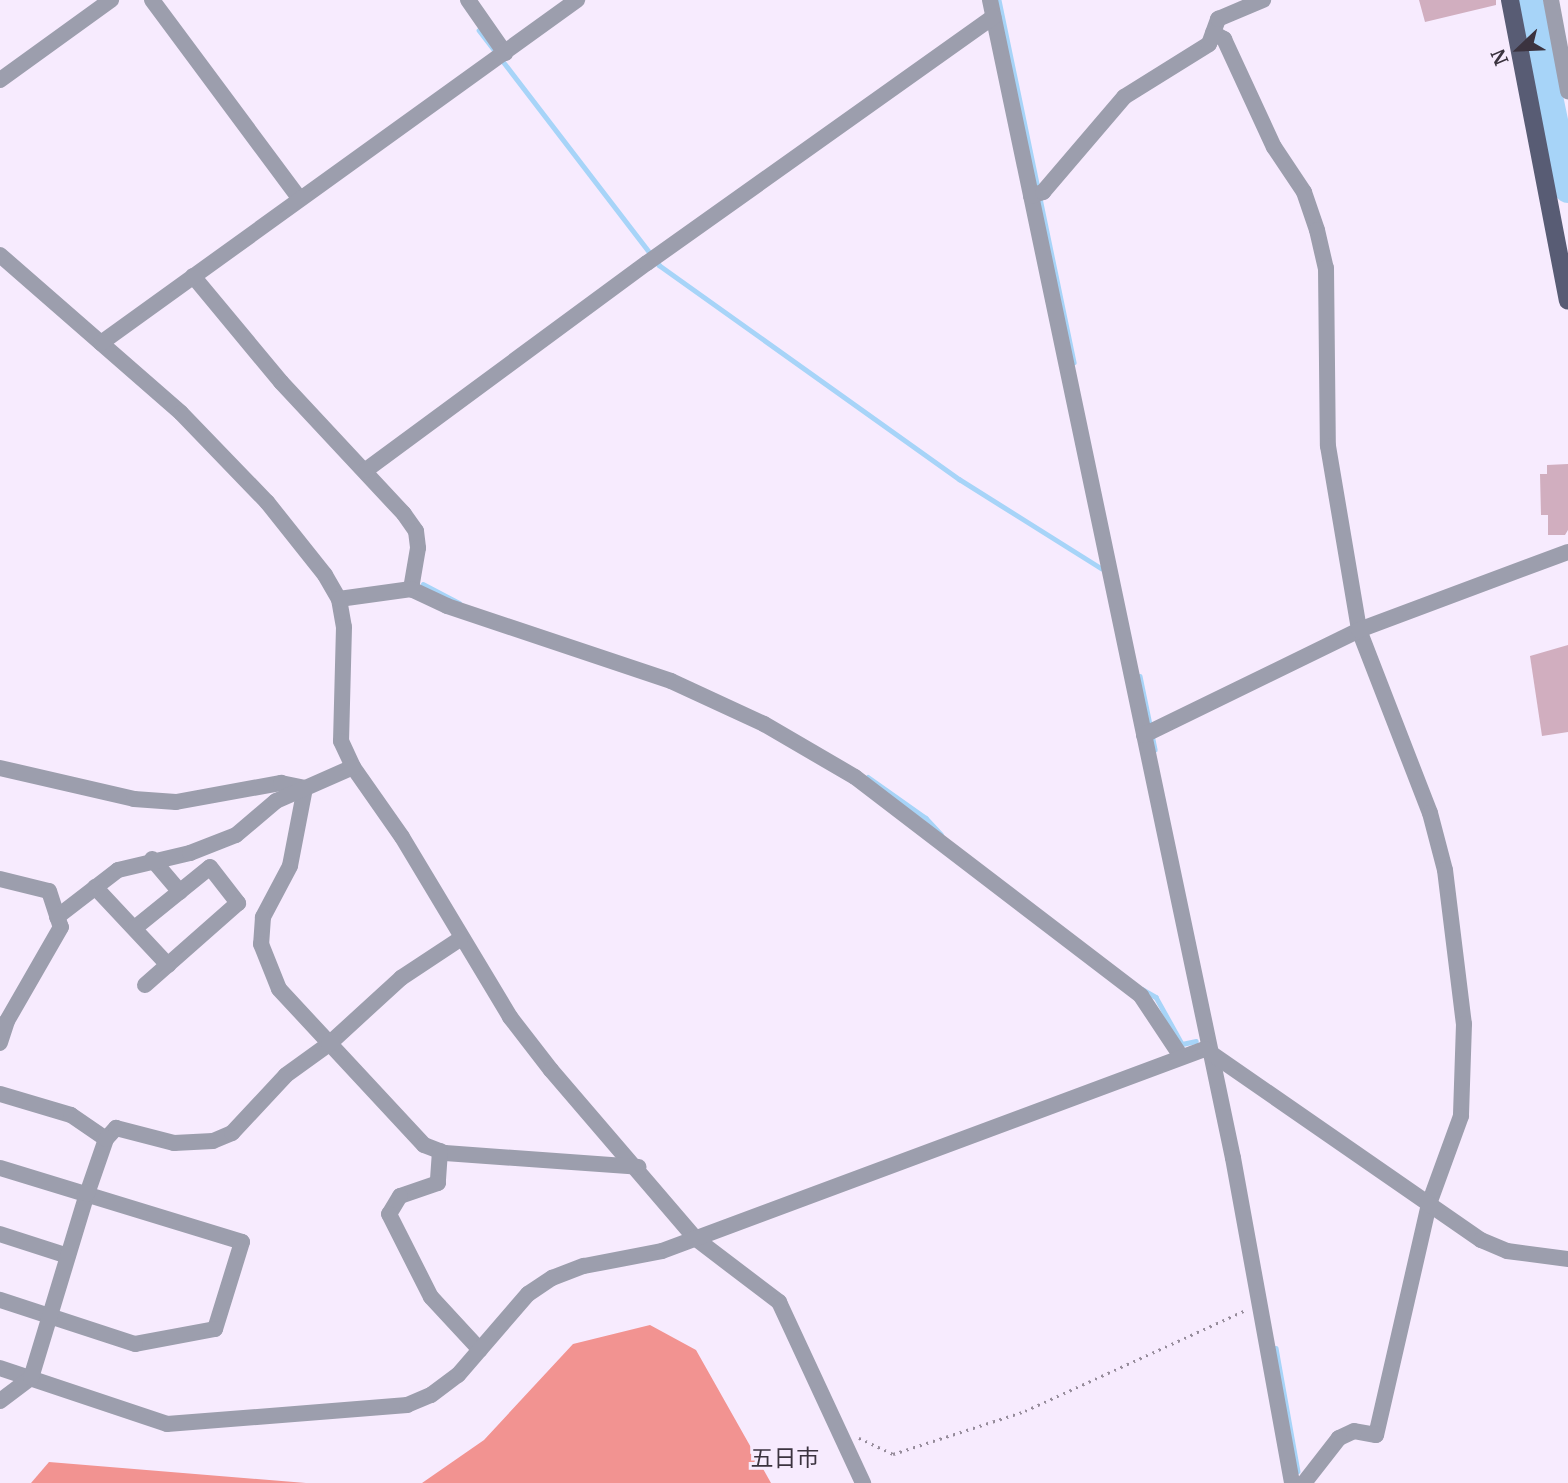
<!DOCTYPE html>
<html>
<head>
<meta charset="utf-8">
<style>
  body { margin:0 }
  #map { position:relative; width:1568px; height:1483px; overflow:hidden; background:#f7ebfe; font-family:Merriweather,"Noto Sans JP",serif }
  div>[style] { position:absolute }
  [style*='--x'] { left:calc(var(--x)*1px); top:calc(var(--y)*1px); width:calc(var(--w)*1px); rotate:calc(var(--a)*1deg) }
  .forest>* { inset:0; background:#f29391 }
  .stream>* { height:4.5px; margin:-2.25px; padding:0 2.25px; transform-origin:2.25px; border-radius:2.25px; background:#a7d4f8 }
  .river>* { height:28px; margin:-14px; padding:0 14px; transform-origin:14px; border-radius:14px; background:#a7d4f8 }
  .building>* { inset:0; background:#d1aebf }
  .path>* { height:2.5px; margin-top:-1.25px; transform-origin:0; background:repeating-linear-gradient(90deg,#968c9b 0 2px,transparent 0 7px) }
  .minor>* { height:16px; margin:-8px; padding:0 8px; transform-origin:8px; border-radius:8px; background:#9c9ead }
  .major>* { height:18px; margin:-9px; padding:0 9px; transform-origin:9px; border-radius:9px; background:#585c74 }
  span { translate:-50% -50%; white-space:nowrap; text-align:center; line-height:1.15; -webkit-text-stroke:6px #f7ebfe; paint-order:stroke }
  .quarter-label { font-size:23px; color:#3b333f }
  .north { position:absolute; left:1484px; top:14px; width:70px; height:70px; -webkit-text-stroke:5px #f7ebfe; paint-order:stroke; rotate:247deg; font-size:19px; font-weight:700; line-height:28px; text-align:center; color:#3b333f }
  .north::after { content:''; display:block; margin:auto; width:24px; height:32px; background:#3b333f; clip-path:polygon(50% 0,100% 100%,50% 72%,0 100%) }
</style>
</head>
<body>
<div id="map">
  <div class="forest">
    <i style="clip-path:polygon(650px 1325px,696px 1350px,771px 1483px,422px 1483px,484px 1440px,573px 1344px)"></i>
    <i style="clip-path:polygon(49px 1462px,306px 1483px,31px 1483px)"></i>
  </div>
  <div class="stream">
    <i style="--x:999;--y:0;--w:370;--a:78.3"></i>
    <i style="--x:479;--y:30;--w:296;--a:52.5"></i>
    <i style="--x:659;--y:265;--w:369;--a:35.5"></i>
    <i style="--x:959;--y:479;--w:168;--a:32.1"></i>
    <i style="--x:423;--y:584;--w:41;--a:27.8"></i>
    <i style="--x:1140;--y:676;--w:75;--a:78.4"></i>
    <i style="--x:868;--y:777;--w:71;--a:35.3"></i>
    <i style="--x:926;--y:818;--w:22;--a:47"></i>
    <i style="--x:1142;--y:989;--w:16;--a:30"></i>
    <i style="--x:1156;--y:997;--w:54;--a:61"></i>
    <i style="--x:1182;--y:1044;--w:14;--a:-12"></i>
    <i style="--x:1276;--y:1348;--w:125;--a:79.9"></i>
  </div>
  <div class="river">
    <i style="--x:1529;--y:0;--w:193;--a:78.3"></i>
  </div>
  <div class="building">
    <i style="clip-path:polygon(1419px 0,1496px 0,1496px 5px,1425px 22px)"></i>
    <i style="clip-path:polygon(1568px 464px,1568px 530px,1565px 535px,1548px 535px,1548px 515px,1541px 515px,1540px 474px,1547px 474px,1547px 465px)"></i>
    <i style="clip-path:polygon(1568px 645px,1568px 732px,1542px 736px,1530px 656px)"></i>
  </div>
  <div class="path">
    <i style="--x:859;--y:1438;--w:38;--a:25"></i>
    <i style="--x:893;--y:1454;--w:139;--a:-18"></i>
    <i style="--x:1025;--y:1411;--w:243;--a:-24.6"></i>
  </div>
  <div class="minor">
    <i style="--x:152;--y:0;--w:247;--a:53.4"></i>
    <i style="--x:468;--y:0;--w:65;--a:55.1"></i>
    <i style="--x:990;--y:0;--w:1183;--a:78.15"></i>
    <i style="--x:1233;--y:1158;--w:330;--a:79.7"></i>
    <i style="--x:1551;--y:0;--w:93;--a:79.4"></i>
    <i style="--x:1213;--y:33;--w:13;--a:29"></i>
    <i style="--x:1224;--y:39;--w:119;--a:65.2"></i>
    <i style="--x:1274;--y:147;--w:54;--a:56.3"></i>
    <i style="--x:1304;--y:192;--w:40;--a:71.1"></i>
    <i style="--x:1317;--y:230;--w:39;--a:77"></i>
    <i style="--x:1326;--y:268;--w:178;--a:89.4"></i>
    <i style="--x:1328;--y:446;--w:187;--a:80.4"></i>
    <i style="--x:1359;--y:630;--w:196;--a:68.8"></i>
    <i style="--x:1430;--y:813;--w:59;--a:75.3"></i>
    <i style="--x:1445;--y:870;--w:155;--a:83"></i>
    <i style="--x:1464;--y:1024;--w:92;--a:91.9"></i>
    <i style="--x:1461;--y:1116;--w:94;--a:110"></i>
    <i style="--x:1429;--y:1204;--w:237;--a:102.9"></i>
    <i style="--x:1376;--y:1435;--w:22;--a:-170"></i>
    <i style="--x:1354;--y:1431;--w:17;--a:155"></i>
    <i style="--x:1339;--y:1438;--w:57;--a:127.9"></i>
    <i style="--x:0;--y:80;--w:137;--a:-35.8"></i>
    <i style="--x:1031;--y:196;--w:13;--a:-18"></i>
    <i style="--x:1043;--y:192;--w:125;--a:-49.5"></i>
    <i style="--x:1124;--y:97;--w:100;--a:-31.9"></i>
    <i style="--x:1209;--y:44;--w:27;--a:-70"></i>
    <i style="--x:1218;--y:19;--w:49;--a:-22.9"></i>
    <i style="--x:0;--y:255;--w:240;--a:41.1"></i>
    <i style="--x:181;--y:413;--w:124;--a:46"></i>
    <i style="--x:267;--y:502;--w:93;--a:51.5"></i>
    <i style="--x:325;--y:575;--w:28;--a:60"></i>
    <i style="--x:339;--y:599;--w:28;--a:80"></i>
    <i style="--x:344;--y:627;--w:114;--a:91.5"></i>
    <i style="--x:341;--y:741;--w:29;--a:65"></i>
    <i style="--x:353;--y:767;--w:85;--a:55"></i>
    <i style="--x:402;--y:837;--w:210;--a:59"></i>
    <i style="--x:510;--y:1017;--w:67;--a:52.3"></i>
    <i style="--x:551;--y:1070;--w:221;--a:49.4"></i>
    <i style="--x:695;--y:1238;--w:106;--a:37.3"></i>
    <i style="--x:779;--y:1302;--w:200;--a:65.1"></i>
    <i style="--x:193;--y:276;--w:138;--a:50.3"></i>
    <i style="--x:281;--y:382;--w:180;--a:47"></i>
    <i style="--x:404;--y:514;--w:21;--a:55"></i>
    <i style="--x:416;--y:531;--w:17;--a:83"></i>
    <i style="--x:418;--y:548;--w:42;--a:99.7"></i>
    <i style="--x:101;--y:343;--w:587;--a:-35.78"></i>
    <i style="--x:366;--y:470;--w:349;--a:-36.4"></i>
    <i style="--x:647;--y:263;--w:425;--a:-35.4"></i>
    <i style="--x:339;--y:599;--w:73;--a:-7.9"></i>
    <i style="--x:411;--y:589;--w:40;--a:25"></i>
    <i style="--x:447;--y:606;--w:236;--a:18.5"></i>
    <i style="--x:671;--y:681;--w:102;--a:24.8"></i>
    <i style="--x:764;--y:724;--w:105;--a:30.2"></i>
    <i style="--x:855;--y:777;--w:360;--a:37.4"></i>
    <i style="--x:1141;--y:996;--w:71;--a:56.5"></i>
    <i style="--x:1144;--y:735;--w:239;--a:-26"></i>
    <i style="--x:1359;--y:630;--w:223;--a:-20.5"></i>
    <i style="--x:0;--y:768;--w:138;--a:13"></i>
    <i style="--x:134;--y:799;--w:42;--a:4.1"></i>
    <i style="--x:176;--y:802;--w:107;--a:-10.3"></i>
    <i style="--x:281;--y:783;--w:25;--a:12"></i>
    <i style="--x:305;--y:788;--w:79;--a:100.9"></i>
    <i style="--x:290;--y:866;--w:58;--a:117.9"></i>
    <i style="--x:263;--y:917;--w:27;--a:94"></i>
    <i style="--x:261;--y:944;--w:48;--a:68.2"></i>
    <i style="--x:279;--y:989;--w:213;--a:47.1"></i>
    <i style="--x:424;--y:1145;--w:22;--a:21"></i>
    <i style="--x:445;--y:1153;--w:194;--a:4.1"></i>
    <i style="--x:152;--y:859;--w:43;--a:49.7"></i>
    <i style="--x:0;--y:879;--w:50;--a:13.8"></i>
    <i style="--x:49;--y:891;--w:38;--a:72"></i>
    <i style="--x:61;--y:927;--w:108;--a:119.9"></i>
    <i style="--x:7;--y:1021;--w:23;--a:108"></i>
    <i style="--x:95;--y:887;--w:107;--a:46.9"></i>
    <i style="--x:57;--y:917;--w:77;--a:-37.6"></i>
    <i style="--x:118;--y:870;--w:74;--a:-13.3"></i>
    <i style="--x:190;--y:853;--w:49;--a:-21.4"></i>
    <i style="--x:236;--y:835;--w:52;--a:-40.4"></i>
    <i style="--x:276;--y:801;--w:84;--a:-23.8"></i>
    <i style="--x:136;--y:927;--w:95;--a:-39"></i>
    <i style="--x:210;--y:867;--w:46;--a:52.1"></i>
    <i style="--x:238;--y:903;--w:124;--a:138.6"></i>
    <i style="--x:0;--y:1094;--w:74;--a:16.5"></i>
    <i style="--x:71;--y:1115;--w:42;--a:34.4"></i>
    <i style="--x:440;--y:1151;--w:32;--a:94"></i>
    <i style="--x:438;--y:1183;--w:40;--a:161.1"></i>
    <i style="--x:400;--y:1196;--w:21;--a:121"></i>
    <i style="--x:389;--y:1214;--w:93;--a:63.2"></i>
    <i style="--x:431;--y:1297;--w:72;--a:47.2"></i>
    <i style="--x:0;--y:1168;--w:253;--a:17"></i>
    <i style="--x:242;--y:1242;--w:91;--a:107.2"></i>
    <i style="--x:215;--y:1329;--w:81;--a:169.4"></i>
    <i style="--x:135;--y:1344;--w:142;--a:-161.9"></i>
    <i style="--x:0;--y:1234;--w:71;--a:17.9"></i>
    <i style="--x:0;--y:1368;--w:176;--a:18.5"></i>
    <i style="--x:167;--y:1424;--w:241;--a:-4.5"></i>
    <i style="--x:407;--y:1405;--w:26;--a:-23"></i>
    <i style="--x:431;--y:1395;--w:34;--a:-37"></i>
    <i style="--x:458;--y:1375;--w:107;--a:-49.2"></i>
    <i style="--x:528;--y:1294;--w:29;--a:-34"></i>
    <i style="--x:552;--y:1278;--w:34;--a:-21"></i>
    <i style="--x:584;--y:1266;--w:79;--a:-10.9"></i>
    <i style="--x:662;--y:1251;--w:579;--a:-20.41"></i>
    <i style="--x:1205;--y:1049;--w:336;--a:34.7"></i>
    <i style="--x:1481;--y:1240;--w:28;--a:23"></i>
    <i style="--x:1507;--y:1251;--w:62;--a:7.5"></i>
    <i style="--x:0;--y:1401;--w:39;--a:-37"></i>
    <i style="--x:31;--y:1378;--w:192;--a:-73.1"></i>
    <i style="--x:87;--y:1194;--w:58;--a:-70.9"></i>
    <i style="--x:106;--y:1139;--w:15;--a:-48"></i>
    <i style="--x:116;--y:1128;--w:60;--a:14.5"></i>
    <i style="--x:174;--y:1143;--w:39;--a:-3"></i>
    <i style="--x:213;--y:1141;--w:21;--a:-23"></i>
    <i style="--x:232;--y:1133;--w:79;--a:-47"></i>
    <i style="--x:286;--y:1075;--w:53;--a:-35.8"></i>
    <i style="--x:329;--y:1044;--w:98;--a:-42.5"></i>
    <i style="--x:401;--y:978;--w:71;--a:-33.5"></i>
  </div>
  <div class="major">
    <i style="--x:1510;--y:0;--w:306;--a:79.1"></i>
  </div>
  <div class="quarter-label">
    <span style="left:785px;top:1458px">五日市</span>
  </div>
  <div class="north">N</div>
</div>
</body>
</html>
